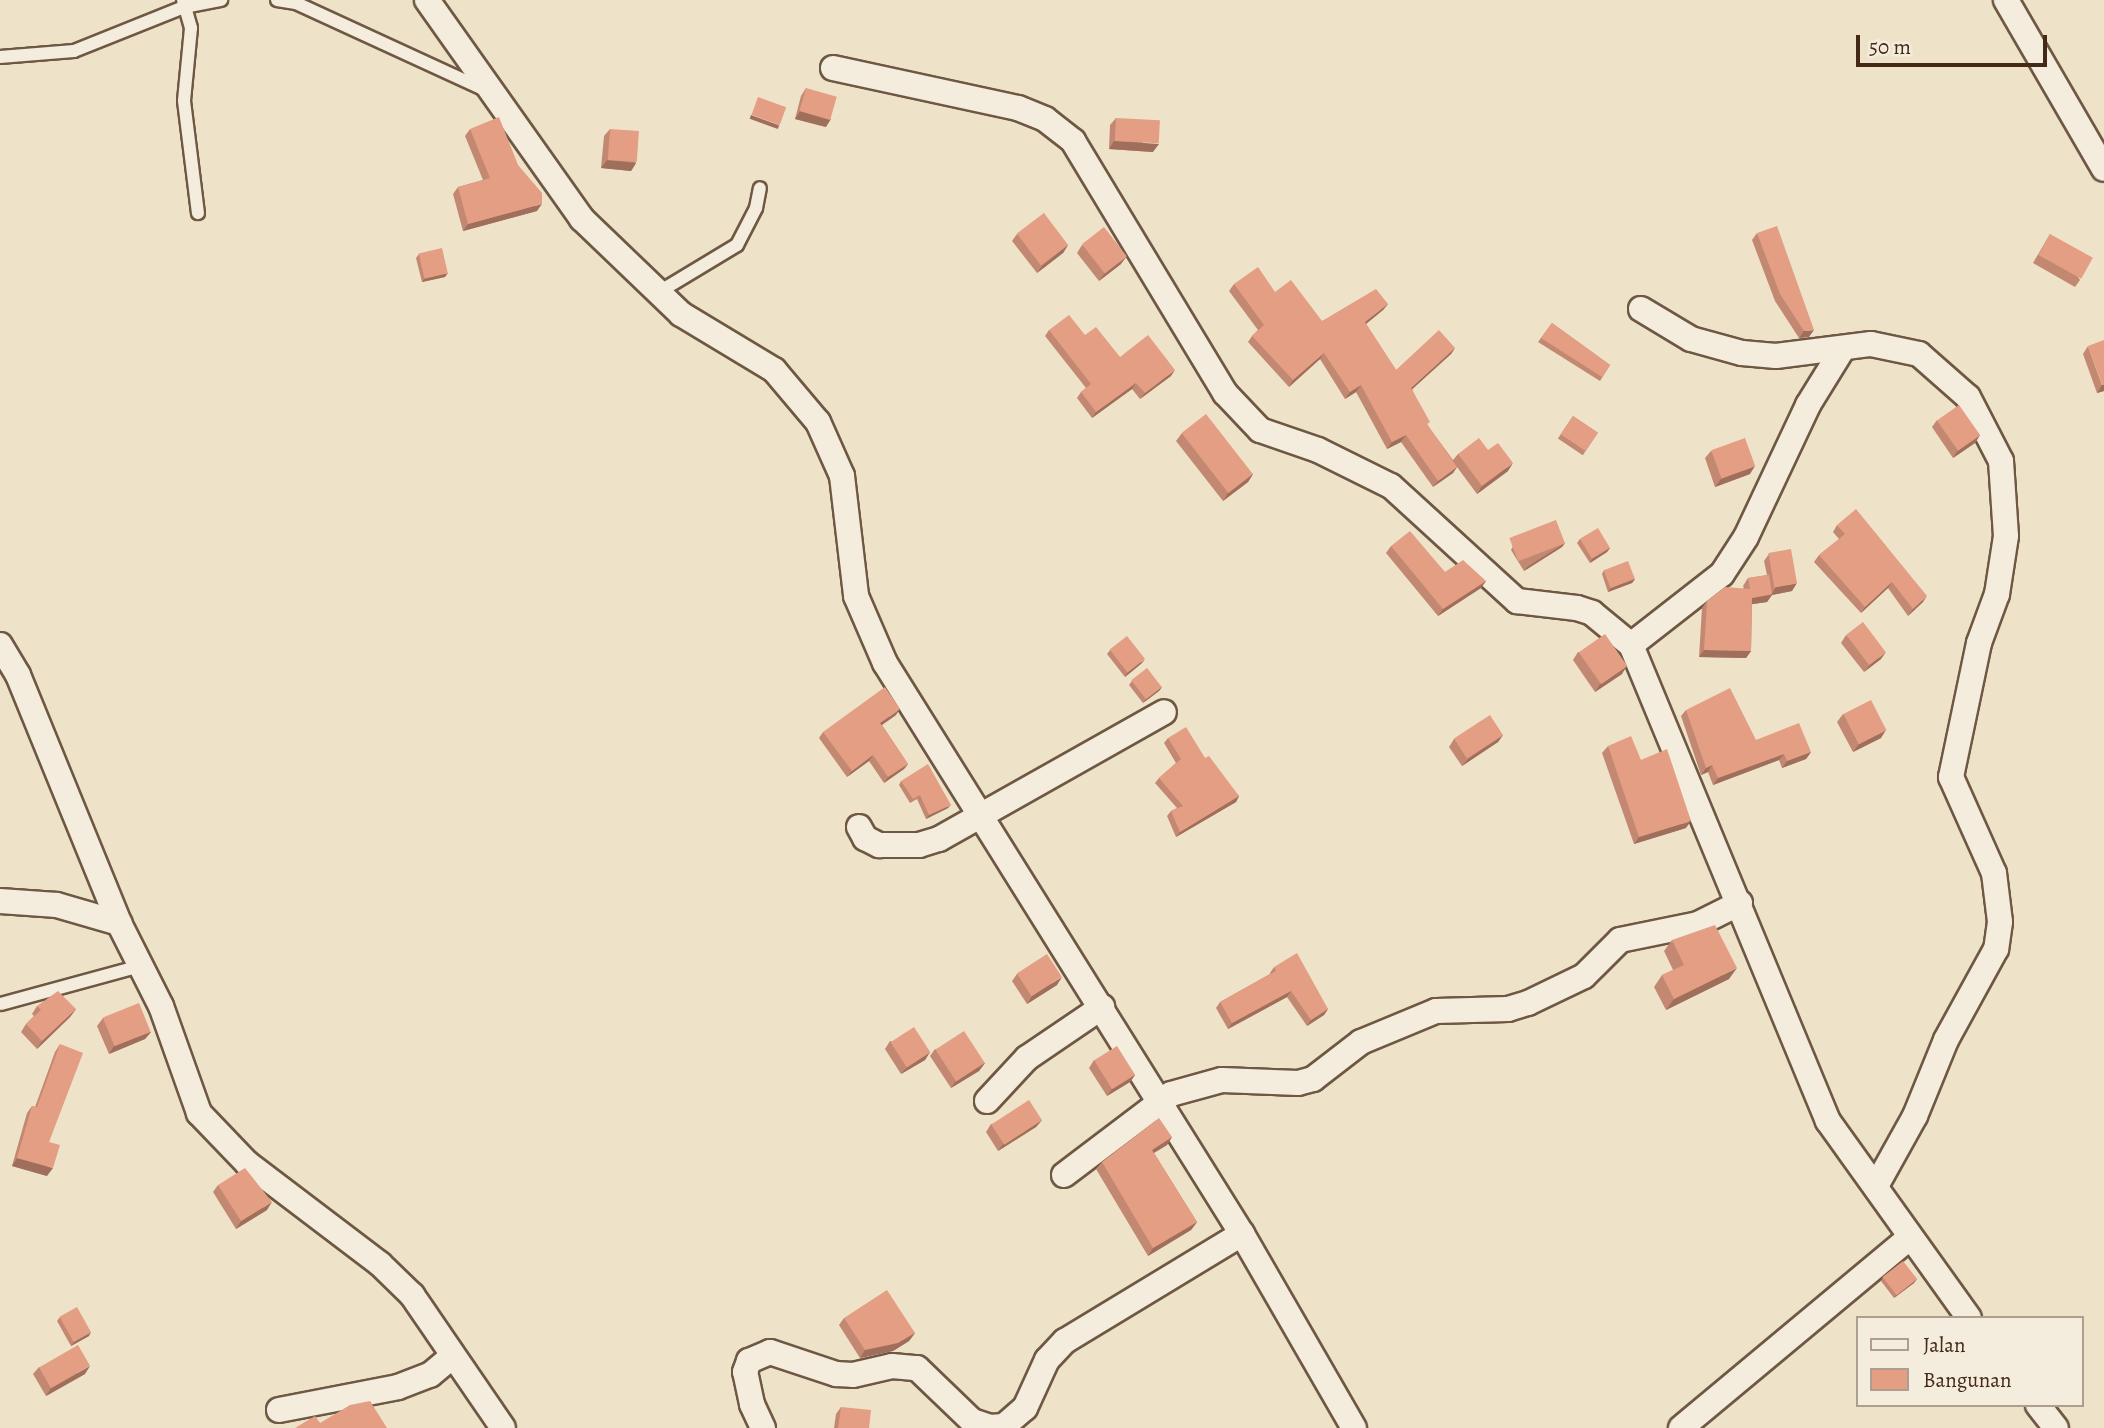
<!DOCTYPE html>
<html>
<head>
<meta charset="utf-8">
<style>
  body { margin:0 }
  #map { position:relative; width:2104px; height:1428px; overflow:hidden; background:#eee2c9; font-family:Alegreya,serif }
  div>[style] { position:absolute }
  [style*='--x'] { left:calc(var(--x)*1px); top:calc(var(--y)*1px); width:calc(var(--w)*1px); rotate:calc(var(--a)*1deg) }
  .roads { filter:drop-shadow(2px 0 #6e5843) drop-shadow(-2px 0 #6e5843) drop-shadow(0 2px #6e5843) drop-shadow(0 -2px #6e5843) }
  .lane>* { height:12px; margin:-6px; padding:0 6px; transform-origin:6px; border-radius:6px; background:#f4ecdc }
  .street>* { height:24px; margin:-12px; padding:0 12px; transform-origin:12px; border-radius:12px; background:#f4ecdc }
  .wall>* { inset:0; background:#c38872; transform-origin:0 0 }
  .shaded-wall>* { inset:0; background:#9f6f5c; transform-origin:0 0 }
  .building>* { inset:0; background:#e39e84; transform-origin:0 0 }
  span { translate:-50% -50%; white-space:nowrap; text-align:center; line-height:1.15; -webkit-text-stroke:5px #f4ecdc; paint-order:stroke }
  .legend { position:absolute; left:1856px; top:1316px; width:228px; height:91px; box-sizing:border-box; background:#f4ecdc; border:2px solid #ae9e8d; margin:0; padding:9px 12px; list-style:none; font-size:21px; color:#442a16 }
  .legend li { display:flex; align-items:center; gap:14px; height:35px }
  .legend b { width:35px; border:2px solid #ae9e8d }
  .scale { position:absolute; left:1856px; top:35px; width:191px; height:32px; box-sizing:border-box; border:4px solid #442a16; border-top:0; padding-left:9px; font-size:21px; line-height:24px; white-space:nowrap; color:#442a16; -webkit-text-stroke:5px #f4ecdc; paint-order:stroke }
</style>
</head>
<body>
<div id="map">
  <div class="roads">
    <div class="lane">
      <i style="--x:183;--y:0;--w:29;--a:74"></i>
      <i style="--x:191;--y:28;--w:73;--a:95.5"></i>
      <i style="--x:184;--y:101;--w:113;--a:82.9"></i>
      <i style="--x:277;--y:0;--w:19;--a:9"></i>
      <i style="--x:296;--y:3;--w:208;--a:24.7"></i>
      <i style="--x:0;--y:57;--w:74;--a:-4.6"></i>
      <i style="--x:74;--y:51;--w:118;--a:-21.8"></i>
      <i style="--x:184;--y:7;--w:38;--a:-11"></i>
      <i style="--x:659;--y:292;--w:91;--a:-31.1"></i>
      <i style="--x:737;--y:245;--w:42;--a:-62.8"></i>
      <i style="--x:756;--y:208;--w:20;--a:-79"></i>
      <i style="--x:1;--y:1004;--w:144;--a:-15.3"></i>
    </div>
    <div class="street">
      <i style="--x:427;--y:0;--w:268;--a:54.7"></i>
      <i style="--x:582;--y:219;--w:137;--a:43.8"></i>
      <i style="--x:681;--y:314;--w:109;--a:31.1"></i>
      <i style="--x:774;--y:370;--w:68;--a:49.8"></i>
      <i style="--x:818;--y:422;--w:59;--a:66"></i>
      <i style="--x:842;--y:476;--w:121;--a:83.3"></i>
      <i style="--x:856;--y:596;--w:73;--a:66.6"></i>
      <i style="--x:885;--y:663;--w:673;--a:57.99"></i>
      <i style="--x:1242;--y:1234;--w:224;--a:60"></i>
      <i style="--x:2006;--y:0;--w:195;--a:59.9"></i>
      <i style="--x:833;--y:68;--w:189;--a:12.2"></i>
      <i style="--x:1018;--y:108;--w:29;--a:22"></i>
      <i style="--x:1045;--y:119;--w:36;--a:38"></i>
      <i style="--x:1073;--y:141;--w:294;--a:58.9"></i>
      <i style="--x:1225;--y:393;--w:51;--a:46.6"></i>
      <i style="--x:1260;--y:430;--w:61;--a:19"></i>
      <i style="--x:1318;--y:450;--w:81;--a:26.3"></i>
      <i style="--x:1391;--y:486;--w:171;--a:42.4"></i>
      <i style="--x:1517;--y:601;--w:60;--a:6.7"></i>
      <i style="--x:1577;--y:608;--w:16;--a:18"></i>
      <i style="--x:1592;--y:613;--w:50;--a:39.4"></i>
      <i style="--x:1631;--y:645;--w:515;--a:67.52"></i>
      <i style="--x:1828;--y:1121;--w:242;--a:54.4"></i>
      <i style="--x:1641;--y:309;--w:58;--a:31"></i>
      <i style="--x:1691;--y:339;--w:53;--a:15.4"></i>
      <i style="--x:1742;--y:353;--w:34;--a:5"></i>
      <i style="--x:1776;--y:356;--w:96;--a:-7.2"></i>
      <i style="--x:1871;--y:344;--w:49;--a:11.8"></i>
      <i style="--x:1919;--y:354;--w:65;--a:41.3"></i>
      <i style="--x:1968;--y:397;--w:72;--a:62.7"></i>
      <i style="--x:2001;--y:461;--w:75;--a:86.2"></i>
      <i style="--x:2006;--y:536;--w:59;--a:98.8"></i>
      <i style="--x:1997;--y:594;--w:52;--a:110.2"></i>
      <i style="--x:1979;--y:643;--w:137;--a:101.8"></i>
      <i style="--x:1951;--y:777;--w:105;--a:65.9"></i>
      <i style="--x:1994;--y:873;--w:49;--a:83"></i>
      <i style="--x:2000;--y:922;--w:27;--a:98"></i>
      <i style="--x:1996;--y:949;--w:104;--a:118.8"></i>
      <i style="--x:1946;--y:1040;--w:82;--a:112.2"></i>
      <i style="--x:1915;--y:1116;--w:80;--a:119.1"></i>
      <i style="--x:0;--y:645;--w:35;--a:59"></i>
      <i style="--x:18;--y:675;--w:268;--a:67.8"></i>
      <i style="--x:119;--y:923;--w:93;--a:63.2"></i>
      <i style="--x:161;--y:1006;--w:114;--a:70.4"></i>
      <i style="--x:199;--y:1113;--w:69;--a:46.2"></i>
      <i style="--x:247;--y:1163;--w:167;--a:37.2"></i>
      <i style="--x:380;--y:1264;--w:45;--a:44.1"></i>
      <i style="--x:412;--y:1295;--w:161;--a:55.6"></i>
      <i style="--x:1631;--y:645;--w:115;--a:-38"></i>
      <i style="--x:1722;--y:574;--w:44;--a:-57"></i>
      <i style="--x:1746;--y:537;--w:146;--a:-64.8"></i>
      <i style="--x:1808;--y:405;--w:65;--a:-58.3"></i>
      <i style="--x:859;--y:827;--w:13;--a:61"></i>
      <i style="--x:865;--y:838;--w:16;--a:27"></i>
      <i style="--x:879;--y:845;--w:40;--a:0"></i>
      <i style="--x:919;--y:845;--w:21;--a:-17"></i>
      <i style="--x:939;--y:839;--w:258;--a:-29.4"></i>
      <i style="--x:0;--y:901;--w:57;--a:4"></i>
      <i style="--x:57;--y:905;--w:65;--a:16.2"></i>
      <i style="--x:987;--y:1101;--w:59;--a:-47.1"></i>
      <i style="--x:1027;--y:1058;--w:91;--a:-34.2"></i>
      <i style="--x:1064;--y:1175;--w:134;--a:-37.1"></i>
      <i style="--x:1171;--y:1094;--w:53;--a:-15.4"></i>
      <i style="--x:1222;--y:1080;--w:76;--a:2.3"></i>
      <i style="--x:1298;--y:1083;--w:16;--a:-15"></i>
      <i style="--x:1313;--y:1079;--w:61;--a:-37.6"></i>
      <i style="--x:1361;--y:1042;--w:81;--a:-22.5"></i>
      <i style="--x:1436;--y:1011;--w:72;--a:-1.6"></i>
      <i style="--x:1508;--y:1009;--w:21;--a:-17"></i>
      <i style="--x:1528;--y:1003;--w:62;--a:-25.7"></i>
      <i style="--x:1584;--y:976;--w:51;--a:-45"></i>
      <i style="--x:1620;--y:940;--w:80;--a:-11.6"></i>
      <i style="--x:1698;--y:924;--w:47;--a:-26.6"></i>
      <i style="--x:2038;--y:1405;--w:29;--a:52"></i>
      <i style="--x:279;--y:1410;--w:121;--a:-10.9"></i>
      <i style="--x:398;--y:1387;--w:34;--a:-21"></i>
      <i style="--x:430;--y:1375;--w:30;--a:-40"></i>
      <i style="--x:763;--y:1428;--w:26;--a:-115"></i>
      <i style="--x:752;--y:1404;--w:33;--a:-102"></i>
      <i style="--x:745;--y:1372;--w:12;--a:-70"></i>
      <i style="--x:749;--y:1361;--w:23;--a:-23"></i>
      <i style="--x:770;--y:1352;--w:70;--a:18.4"></i>
      <i style="--x:836;--y:1374;--w:17;--a:3"></i>
      <i style="--x:853;--y:1375;--w:40;--a:-13"></i>
      <i style="--x:892;--y:1366;--w:25;--a:5"></i>
      <i style="--x:917;--y:1368;--w:76;--a:43.9"></i>
      <i style="--x:972;--y:1421;--w:19;--a:18"></i>
      <i style="--x:990;--y:1427;--w:14;--a:-4"></i>
      <i style="--x:1004;--y:1426;--w:28;--a:-41"></i>
      <i style="--x:1025;--y:1408;--w:53;--a:-65.4"></i>
      <i style="--x:1047;--y:1360;--w:26;--a:-47"></i>
      <i style="--x:1065;--y:1341;--w:207;--a:-31.2"></i>
      <i style="--x:1681;--y:1428;--w:297;--a:-39.8"></i>
    </div>
  </div>
  <div class="wall">
    <i style="clip-path:polygon(806px 88px,826px 127px,795px 119px,801px 96px)"></i>
    <i style="clip-path:polygon(1116px 118px,1153px 152px,1109px 149px,1110px 125px)"></i>
    <i style="clip-path:polygon(470px 129px,518px 165px,537px 211px,463px 231px,453px 194px,458px 187px,483px 180px,465px 136px)"></i>
    <i style="clip-path:polygon(610px 129px,636px 163px,631px 171px,601px 168px,604px 136px)"></i>
    <i style="clip-path:polygon(1757px 233px,1809px 337px,1799px 338px,1775px 301px,1752px 240px)"></i>
    <i style="clip-path:polygon(1017px 234px,1068px 245px,1063px 253px,1037px 273px,1012px 241px)"></i>
    <i style="clip-path:polygon(2050px 234px,2080px 280px,2075px 287px,2033px 263px)"></i>
    <i style="clip-path:polygon(1082px 245px,1121px 264px,1099px 281px,1077px 253px)"></i>
    <i style="clip-path:polygon(419px 254px,445px 277px,422px 282px,416px 258px)"></i>
    <i style="clip-path:polygon(1234px 284px,1275px 292px,1322px 321px,1388px 304px,1383px 310px,1366px 324px,1396px 370px,1455px 348px,1451px 354px,1412px 389px,1428px 426px,1453px 460px,1458px 454px,1488px 450px,1508px 471px,1477px 494px,1457px 467px,1453px 473px,1433px 487px,1401px 442px,1387px 449px,1356px 392px,1345px 399px,1320px 359px,1289px 387px,1248px 342px,1252px 336px,1258px 330px,1229px 291px)"></i>
    <i style="clip-path:polygon(1552px 323px,1610px 365px,1600px 381px,1538px 342px)"></i>
    <i style="clip-path:polygon(1049px 330px,1085px 335px,1120px 357px,1171px 376px,1140px 399px,1132px 389px,1092px 418px,1077px 398px,1081px 392px,1086px 388px,1045px 336px)"></i>
    <i style="clip-path:polygon(2088px 346px,2104px 391px,2097px 393px,2083px 354px)"></i>
    <i style="left:1573px;top:416px;width:30px;height:27px;rotate:34deg"></i>
    <i style="clip-path:polygon(1937px 420px,1980px 435px,1975px 443px,1953px 458px,1932px 427px)"></i>
    <i style="clip-path:polygon(1182px 433px,1253px 474px,1248px 482px,1223px 501px,1176px 441px)"></i>
    <i style="clip-path:polygon(1711px 451px,1750px 474px,1715px 487px,1705px 458px)"></i>
    <i style="clip-path:polygon(1837px 525px,1923px 602px,1908px 616px,1888px 588px,1861px 613px,1814px 562px,1819px 555px,1839px 539px,1833px 532px)"></i>
    <i style="clip-path:polygon(1580px 539px,1610px 548px,1607px 552px,1590px 563px,1577px 543px)"></i>
    <i style="clip-path:polygon(1565px 543px,1562px 547px,1524px 571px,1511px 550px,1513px 546px)"></i>
    <i style="clip-path:polygon(1391px 546px,1445px 572px,1486px 581px,1481px 588px,1438px 616px,1386px 553px)"></i>
    <i style="clip-path:polygon(1769px 554px,1792px 591px,1772px 595px,1767px 602px,1752px 604px,1751px 651px,1746px 658px,1699px 657px,1702px 608px,1707px 601px,1744px 588px,1743px 586px,1748px 578px,1767px 575px,1764px 561px)"></i>
    <i style="clip-path:polygon(1604px 570px,1635px 579px,1632px 583px,1608px 592px,1602px 574px)"></i>
    <i style="clip-path:polygon(1846px 635px,1881px 659px,1864px 672px,1841px 643px)"></i>
    <i style="clip-path:polygon(1110px 650px,1142px 663px,1125px 677px,1107px 654px)"></i>
    <i style="clip-path:polygon(1578px 652px,1622px 674px,1595px 692px,1573px 660px)"></i>
    <i style="clip-path:polygon(1132px 681px,1162px 687px,1159px 691px,1143px 703px,1129px 685px)"></i>
    <i style="clip-path:polygon(1686px 710px,1756px 740px,1811px 752px,1806px 759px,1782px 768px,1779px 760px,1713px 785px,1708px 772px,1701px 775px,1681px 716px)"></i>
    <i style="clip-path:polygon(1843px 714px,1881px 738px,1853px 752px,1837px 722px)"></i>
    <i style="clip-path:polygon(896px 715px,882px 725px,908px 764px,904px 769px,884px 783px,869px 761px,847px 777px,819px 738px,823px 732px)"></i>
    <i style="clip-path:polygon(1503px 735px,1498px 742px,1462px 766px,1449px 747px,1454px 739px)"></i>
    <i style="clip-path:polygon(1168px 738px,1205px 758px,1239px 796px,1236px 802px,1176px 837px,1167px 816px,1171px 811px,1177px 808px,1155px 783px,1159px 778px,1176px 763px,1164px 743px)"></i>
    <i style="clip-path:polygon(1608px 746px,1686px 828px,1634px 844px,1602px 753px)"></i>
    <i style="clip-path:polygon(901px 781px,948px 808px,926px 819px,917px 799px,910px 803px,899px 785px)"></i>
    <i style="clip-path:polygon(1672px 940px,1729px 979px,1666px 1010px,1654px 987px,1662px 975px,1673px 970px,1664px 951px)"></i>
    <i style="clip-path:polygon(1274px 967px,1328px 1009px,1324px 1015px,1307px 1026px,1287px 997px,1228px 1029px,1216px 1008px,1220px 1002px,1270px 974px,1270px 973px)"></i>
    <i style="clip-path:polygon(1017px 974px,1057px 985px,1027px 1004px,1012px 981px)"></i>
    <i style="clip-path:polygon(37px 1006px,76px 1009px,70px 1017px,37px 1049px,21px 1032px,26px 1024px,34px 1016px,32px 1014px)"></i>
    <i style="clip-path:polygon(103px 1018px,151px 1032px,145px 1039px,109px 1054px,97px 1026px)"></i>
    <i style="clip-path:polygon(890px 1041px,930px 1052px,925px 1060px,901px 1074px,885px 1049px)"></i>
    <i style="clip-path:polygon(60px 1044px,49px 1142px,47px 1176px,12px 1166px,27px 1113px,32px 1106px,35px 1107px,55px 1052px)"></i>
    <i style="clip-path:polygon(935px 1049px,985px 1063px,979px 1071px,951px 1088px,930px 1056px)"></i>
    <i style="clip-path:polygon(1094px 1060px,1135px 1075px,1130px 1082px,1107px 1096px,1089px 1068px)"></i>
    <i style="clip-path:polygon(1042px 1120px,1036px 1127px,998px 1151px,986px 1132px,991px 1124px)"></i>
    <i style="clip-path:polygon(1172px 1137px,1167px 1145px,1154px 1153px,1197px 1222px,1191px 1230px,1148px 1256px,1096px 1169px,1102px 1162px)"></i>
    <i style="clip-path:polygon(218px 1185px,267px 1210px,236px 1229px,213px 1192px)"></i>
    <i style="clip-path:polygon(1883px 1277px,1917px 1279px,1914px 1283px,1894px 1298px,1881px 1281px)"></i>
    <i style="clip-path:polygon(60px 1317px,89px 1336px,71px 1346px,57px 1321px)"></i>
    <i style="clip-path:polygon(844px 1318px,915px 1333px,909px 1341px,893px 1351px,860px 1358px,839px 1325px)"></i>
    <i style="clip-path:polygon(39px 1367px,85px 1374px,46px 1396px,33px 1374px)"></i>
    <i style="clip-path:polygon(841px 1407px,869px 1428px,834px 1428px,836px 1414px)"></i>
  </div>
  <div class="shaded-wall">
    <i style="clip-path:polygon(800px 111px,831px 119px,826px 127px,795px 119px)"></i>
    <i style="left:751px;top:115px;width:30px;height:4px;rotate:20deg"></i>
    <i style="clip-path:polygon(1114px 141px,1159px 144px,1153px 152px,1109px 149px)"></i>
    <i style="clip-path:polygon(607px 160px,636px 163px,631px 171px,601px 168px)"></i>
    <i style="clip-path:polygon(542px 204px,537px 211px,463px 231px,468px 224px)"></i>
    <i style="clip-path:polygon(1068px 245px,1063px 253px,1037px 273px,1042px 266px)"></i>
    <i style="clip-path:polygon(1127px 256px,1121px 264px,1099px 281px,1104px 274px)"></i>
    <i style="clip-path:polygon(448px 273px,445px 277px,422px 282px,425px 278px)"></i>
    <i style="clip-path:polygon(1388px 304px,1383px 310px,1361px 328px,1365px 322px)"></i>
    <i style="clip-path:polygon(1814px 330px,1809px 337px,1799px 338px,1804px 331px)"></i>
    <i style="clip-path:polygon(1455px 348px,1451px 354px,1407px 394px,1411px 388px)"></i>
    <i style="clip-path:polygon(1324px 353px,1320px 359px,1289px 387px,1293px 380px)"></i>
    <i style="clip-path:polygon(1175px 370px,1171px 376px,1140px 399px,1145px 393px)"></i>
    <i style="clip-path:polygon(1136px 383px,1132px 389px,1092px 418px,1096px 412px)"></i>
    <i style="clip-path:polygon(1361px 385px,1356px 392px,1345px 399px,1350px 392px)"></i>
    <i style="clip-path:polygon(2102px 385px,2104px 385px,2104px 391px,2097px 393px)"></i>
    <i style="clip-path:polygon(1406px 435px,1401px 442px,1387px 449px,1392px 442px)"></i>
    <i style="clip-path:polygon(1980px 435px,1975px 443px,1953px 458px,1958px 450px)"></i>
    <i style="clip-path:polygon(1513px 463px,1508px 471px,1477px 494px,1482px 486px)"></i>
    <i style="clip-path:polygon(1755px 466px,1750px 474px,1715px 487px,1721px 479px)"></i>
    <i style="clip-path:polygon(1457px 467px,1453px 473px,1433px 487px,1438px 481px)"></i>
    <i style="clip-path:polygon(1253px 474px,1248px 482px,1223px 501px,1228px 493px)"></i>
    <i style="clip-path:polygon(1565px 543px,1562px 547px,1524px 571px,1527px 567px)"></i>
    <i style="clip-path:polygon(1610px 548px,1607px 552px,1590px 563px,1592px 559px)"></i>
    <i style="clip-path:polygon(1635px 579px,1632px 583px,1608px 592px,1611px 588px)"></i>
    <i style="clip-path:polygon(1486px 581px,1481px 588px,1438px 616px,1443px 609px)"></i>
    <i style="clip-path:polygon(1892px 582px,1888px 588px,1861px 613px,1865px 607px)"></i>
    <i style="clip-path:polygon(1797px 583px,1792px 591px,1772px 595px,1767px 602px,1747px 605px,1752px 598px,1771px 595px,1776px 587px)"></i>
    <i style="clip-path:polygon(1927px 596px,1923px 602px,1908px 616px,1913px 609px)"></i>
    <i style="clip-path:polygon(1704px 650px,1751px 651px,1746px 658px,1699px 657px)"></i>
    <i style="clip-path:polygon(1886px 652px,1881px 659px,1864px 672px,1870px 665px)"></i>
    <i style="clip-path:polygon(1145px 659px,1142px 663px,1125px 677px,1127px 673px)"></i>
    <i style="clip-path:polygon(1627px 666px,1622px 674px,1595px 692px,1600px 684px)"></i>
    <i style="clip-path:polygon(1162px 687px,1159px 691px,1143px 703px,1146px 699px)"></i>
    <i style="clip-path:polygon(900px 709px,896px 715px,876px 729px,880px 723px)"></i>
    <i style="clip-path:polygon(1886px 730px,1881px 738px,1853px 752px,1859px 744px)"></i>
    <i style="clip-path:polygon(1503px 735px,1498px 742px,1462px 766px,1468px 759px)"></i>
    <i style="clip-path:polygon(1811px 752px,1806px 759px,1782px 768px,1787px 761px)"></i>
    <i style="clip-path:polygon(1784px 754px,1779px 760px,1713px 785px,1718px 778px)"></i>
    <i style="clip-path:polygon(873px 755px,869px 761px,847px 777px,852px 771px)"></i>
    <i style="clip-path:polygon(908px 764px,904px 769px,884px 783px,888px 777px)"></i>
    <i style="clip-path:polygon(1712px 765px,1708px 772px,1701px 775px,1706px 768px)"></i>
    <i style="clip-path:polygon(1239px 796px,1236px 802px,1176px 837px,1180px 832px)"></i>
    <i style="clip-path:polygon(951px 805px,948px 808px,926px 819px,929px 815px)"></i>
    <i style="clip-path:polygon(1691px 821px,1686px 828px,1634px 844px,1639px 837px)"></i>
    <i style="clip-path:polygon(1737px 968px,1729px 979px,1666px 1010px,1674px 999px)"></i>
    <i style="clip-path:polygon(1062px 977px,1057px 985px,1027px 1004px,1032px 996px)"></i>
    <i style="clip-path:polygon(1291px 991px,1287px 997px,1228px 1029px,1232px 1023px)"></i>
    <i style="clip-path:polygon(76px 1009px,70px 1017px,37px 1049px,42px 1041px)"></i>
    <i style="clip-path:polygon(1328px 1009px,1324px 1015px,1307px 1026px,1311px 1020px)"></i>
    <i style="clip-path:polygon(151px 1032px,145px 1039px,109px 1054px,114px 1046px)"></i>
    <i style="clip-path:polygon(930px 1052px,925px 1060px,901px 1074px,907px 1067px)"></i>
    <i style="clip-path:polygon(985px 1063px,979px 1071px,951px 1088px,956px 1081px)"></i>
    <i style="clip-path:polygon(1135px 1075px,1130px 1082px,1107px 1096px,1112px 1089px)"></i>
    <i style="clip-path:polygon(1042px 1120px,1036px 1127px,998px 1151px,1004px 1143px)"></i>
    <i style="clip-path:polygon(1172px 1137px,1167px 1145px,1147px 1157px,1152px 1150px)"></i>
    <i style="clip-path:polygon(17px 1158px,53px 1168px,47px 1176px,12px 1166px)"></i>
    <i style="clip-path:polygon(272px 1202px,267px 1210px,236px 1229px,241px 1221px)"></i>
    <i style="clip-path:polygon(1197px 1222px,1191px 1230px,1148px 1256px,1153px 1248px)"></i>
    <i style="clip-path:polygon(1917px 1279px,1914px 1283px,1894px 1298px,1897px 1294px)"></i>
    <i style="clip-path:polygon(91px 1332px,89px 1336px,71px 1346px,74px 1342px)"></i>
    <i style="clip-path:polygon(915px 1333px,909px 1341px,893px 1351px,860px 1358px,865px 1350px)"></i>
    <i style="clip-path:polygon(90px 1366px,85px 1374px,46px 1396px,51px 1388px)"></i>
  </div>
  <div class="building">
    <i style="left:806px;top:88px;width:32px;height:24px;rotate:16deg"></i>
    <i style="left:758px;top:97px;width:30px;height:19px;rotate:20deg"></i>
    <i style="clip-path:polygon(499px 117px,518px 165px,542px 193px,542px 204px,468px 224px,458px 187px,490px 178px,470px 129px)"></i>
    <i style="left:1116px;top:118px;width:44px;height:23px;rotate:3deg"></i>
    <i style="left:610px;top:129px;width:29px;height:31px;rotate:4deg"></i>
    <i style="left:1044px;top:213px;width:40px;height:34px;rotate:53deg"></i>
    <i style="clip-path:polygon(1777px 226px,1814px 330px,1804px 331px,1780px 294px,1757px 233px)"></i>
    <i style="left:1104px;top:227px;width:37px;height:28px;rotate:52deg"></i>
    <i style="left:2050px;top:234px;width:49px;height:24px;rotate:29deg"></i>
    <i style="left:442px;top:248px;width:26px;height:24px;rotate:77deg"></i>
    <i style="clip-path:polygon(1258px 267px,1275px 292px,1291px 280px,1322px 321px,1376px 289px,1388px 304px,1365px 322px,1396px 370px,1439px 330px,1455px 348px,1411px 388px,1430px 422px,1427px 424px,1457px 467px,1438px 481px,1406px 435px,1392px 442px,1361px 385px,1350px 392px,1324px 353px,1293px 380px,1252px 336px,1264px 325px,1234px 284px)"></i>
    <i style="clip-path:polygon(1069px 315px,1085px 335px,1096px 327px,1120px 357px,1148px 335px,1175px 370px,1145px 393px,1136px 383px,1096px 412px,1081px 392px,1091px 384px,1049px 330px)"></i>
    <i style="clip-path:polygon(1552px 323px,1610px 365px,1602px 377px,1541px 338px)"></i>
    <i style="clip-path:polygon(2104px 340px,2104px 385px,2102px 385px,2088px 346px)"></i>
    <i style="left:1959px;top:405px;width:37px;height:27px;rotate:55deg"></i>
    <i style="left:1206px;top:414px;width:76px;height:31px;rotate:52deg"></i>
    <i style="left:1573px;top:416px;width:30px;height:22px;rotate:34deg"></i>
    <i style="clip-path:polygon(1479px 438px,1488px 450px,1498px 443px,1513px 463px,1482px 486px,1458px 454px)"></i>
    <i style="left:1745px;top:438px;width:30px;height:36px;rotate:70deg"></i>
    <i style="clip-path:polygon(1856px 509px,1927px 596px,1913px 609px,1892px 582px,1865px 607px,1819px 555px,1845px 534px,1837px 525px)"></i>
    <i style="left:1556px;top:520px;width:25px;height:50px;rotate:69deg"></i>
    <i style="left:1598px;top:528px;width:23px;height:21px;rotate:59deg"></i>
    <i style="clip-path:polygon(1410px 531px,1445px 572px,1463px 560px,1486px 581px,1443px 609px,1391px 546px)"></i>
    <i style="left:1791px;top:549px;width:35px;height:23px;rotate:80deg"></i>
    <i style="left:1628px;top:561px;width:19px;height:26px;rotate:69deg"></i>
    <i style="clip-path:polygon(1769px 575px,1772px 594px,1752px 598px,1751px 651px,1704px 650px,1707px 601px,1725px 587px,1750px 589px,1748px 578px)"></i>
    <i style="left:1863px;top:622px;width:38px;height:21px;rotate:53deg"></i>
    <i style="left:1605px;top:634px;width:39px;height:32px;rotate:55deg"></i>
    <i style="left:1127px;top:636px;width:29px;height:22px;rotate:52deg"></i>
    <i style="left:1147px;top:668px;width:24px;height:20px;rotate:52deg"></i>
    <i style="clip-path:polygon(885px 687px,900px 709px,880px 723px,908px 764px,888px 777px,873px 755px,852px 771px,823px 732px)"></i>
    <i style="clip-path:polygon(1730px 688px,1756px 740px,1799px 723px,1811px 752px,1787px 761px,1784px 754px,1718px 778px,1712px 765px,1706px 768px,1686px 710px)"></i>
    <i style="left:1871px;top:700px;width:34px;height:31px;rotate:63deg"></i>
    <i style="left:1490px;top:715px;width:24px;height:43px;rotate:57deg"></i>
    <i style="clip-path:polygon(1186px 727px,1205px 758px,1209px 756px,1239px 796px,1180px 832px,1171px 811px,1183px 806px,1159px 778px,1181px 759px,1168px 738px)"></i>
    <i style="clip-path:polygon(1631px 736px,1641px 760px,1667px 749px,1691px 821px,1639px 837px,1608px 746px)"></i>
    <i style="clip-path:polygon(928px 764px,951px 805px,929px 815px,920px 795px,913px 799px,901px 781px)"></i>
    <i style="clip-path:polygon(1715px 925px,1737px 968px,1674px 999px,1662px 975px,1684px 965px,1672px 940px)"></i>
    <i style="clip-path:polygon(1297px 953px,1328px 1009px,1311px 1020px,1291px 991px,1232px 1023px,1220px 1002px,1276px 971px,1274px 967px)"></i>
    <i style="left:1047px;top:954px;width:27px;height:36px;rotate:57deg"></i>
    <i style="clip-path:polygon(58px 991px,76px 1009px,42px 1041px,26px 1024px,41px 1010px,37px 1006px)"></i>
    <i style="left:139px;top:1003px;width:31px;height:39px;rotate:68deg"></i>
    <i style="left:914px;top:1027px;width:30px;height:28px;rotate:57deg"></i>
    <i style="left:964px;top:1031px;width:38px;height:34px;rotate:57deg"></i>
    <i style="clip-path:polygon(60px 1044px,83px 1053px,49px 1142px,60px 1145px,53px 1168px,17px 1158px,32px 1106px,37px 1107px)"></i>
    <i style="left:1117px;top:1046px;width:34px;height:27px;rotate:58deg"></i>
    <i style="left:1029px;top:1100px;width:24px;height:45px;rotate:57deg"></i>
    <i style="clip-path:polygon(1159px 1118px,1172px 1137px,1152px 1150px,1197px 1222px,1153px 1248px,1102px 1162px)"></i>
    <i style="clip-path:polygon(245px 1168px,272px 1202px,241px 1221px,218px 1185px)"></i>
    <i style="left:1903px;top:1261px;width:23px;height:26px;rotate:52deg"></i>
    <i style="clip-path:polygon(887px 1290px,915px 1333px,898px 1343px,865px 1350px,844px 1318px)"></i>
    <i style="left:77px;top:1307px;width:29px;height:20px;rotate:61deg"></i>
    <i style="left:78px;top:1345px;width:24px;height:45px;rotate:60deg"></i>
    <i style="clip-path:polygon(370px 1401px,387px 1428px,295px 1428px,315px 1416px,320px 1423px,350px 1405px)"></i>
    <i style="clip-path:polygon(841px 1407px,871px 1410px,869px 1428px,838px 1428px)"></i>
  </div>
  <ul class="legend">
  <li><b style="height:9px;background:#f4ecdc"></b>Jalan</li>
  <li><b style="height:19px;background:#e39e84"></b>Bangunan</li>
  </ul>
  <div class="scale">50 m</div>
</div>
</body>
</html>
